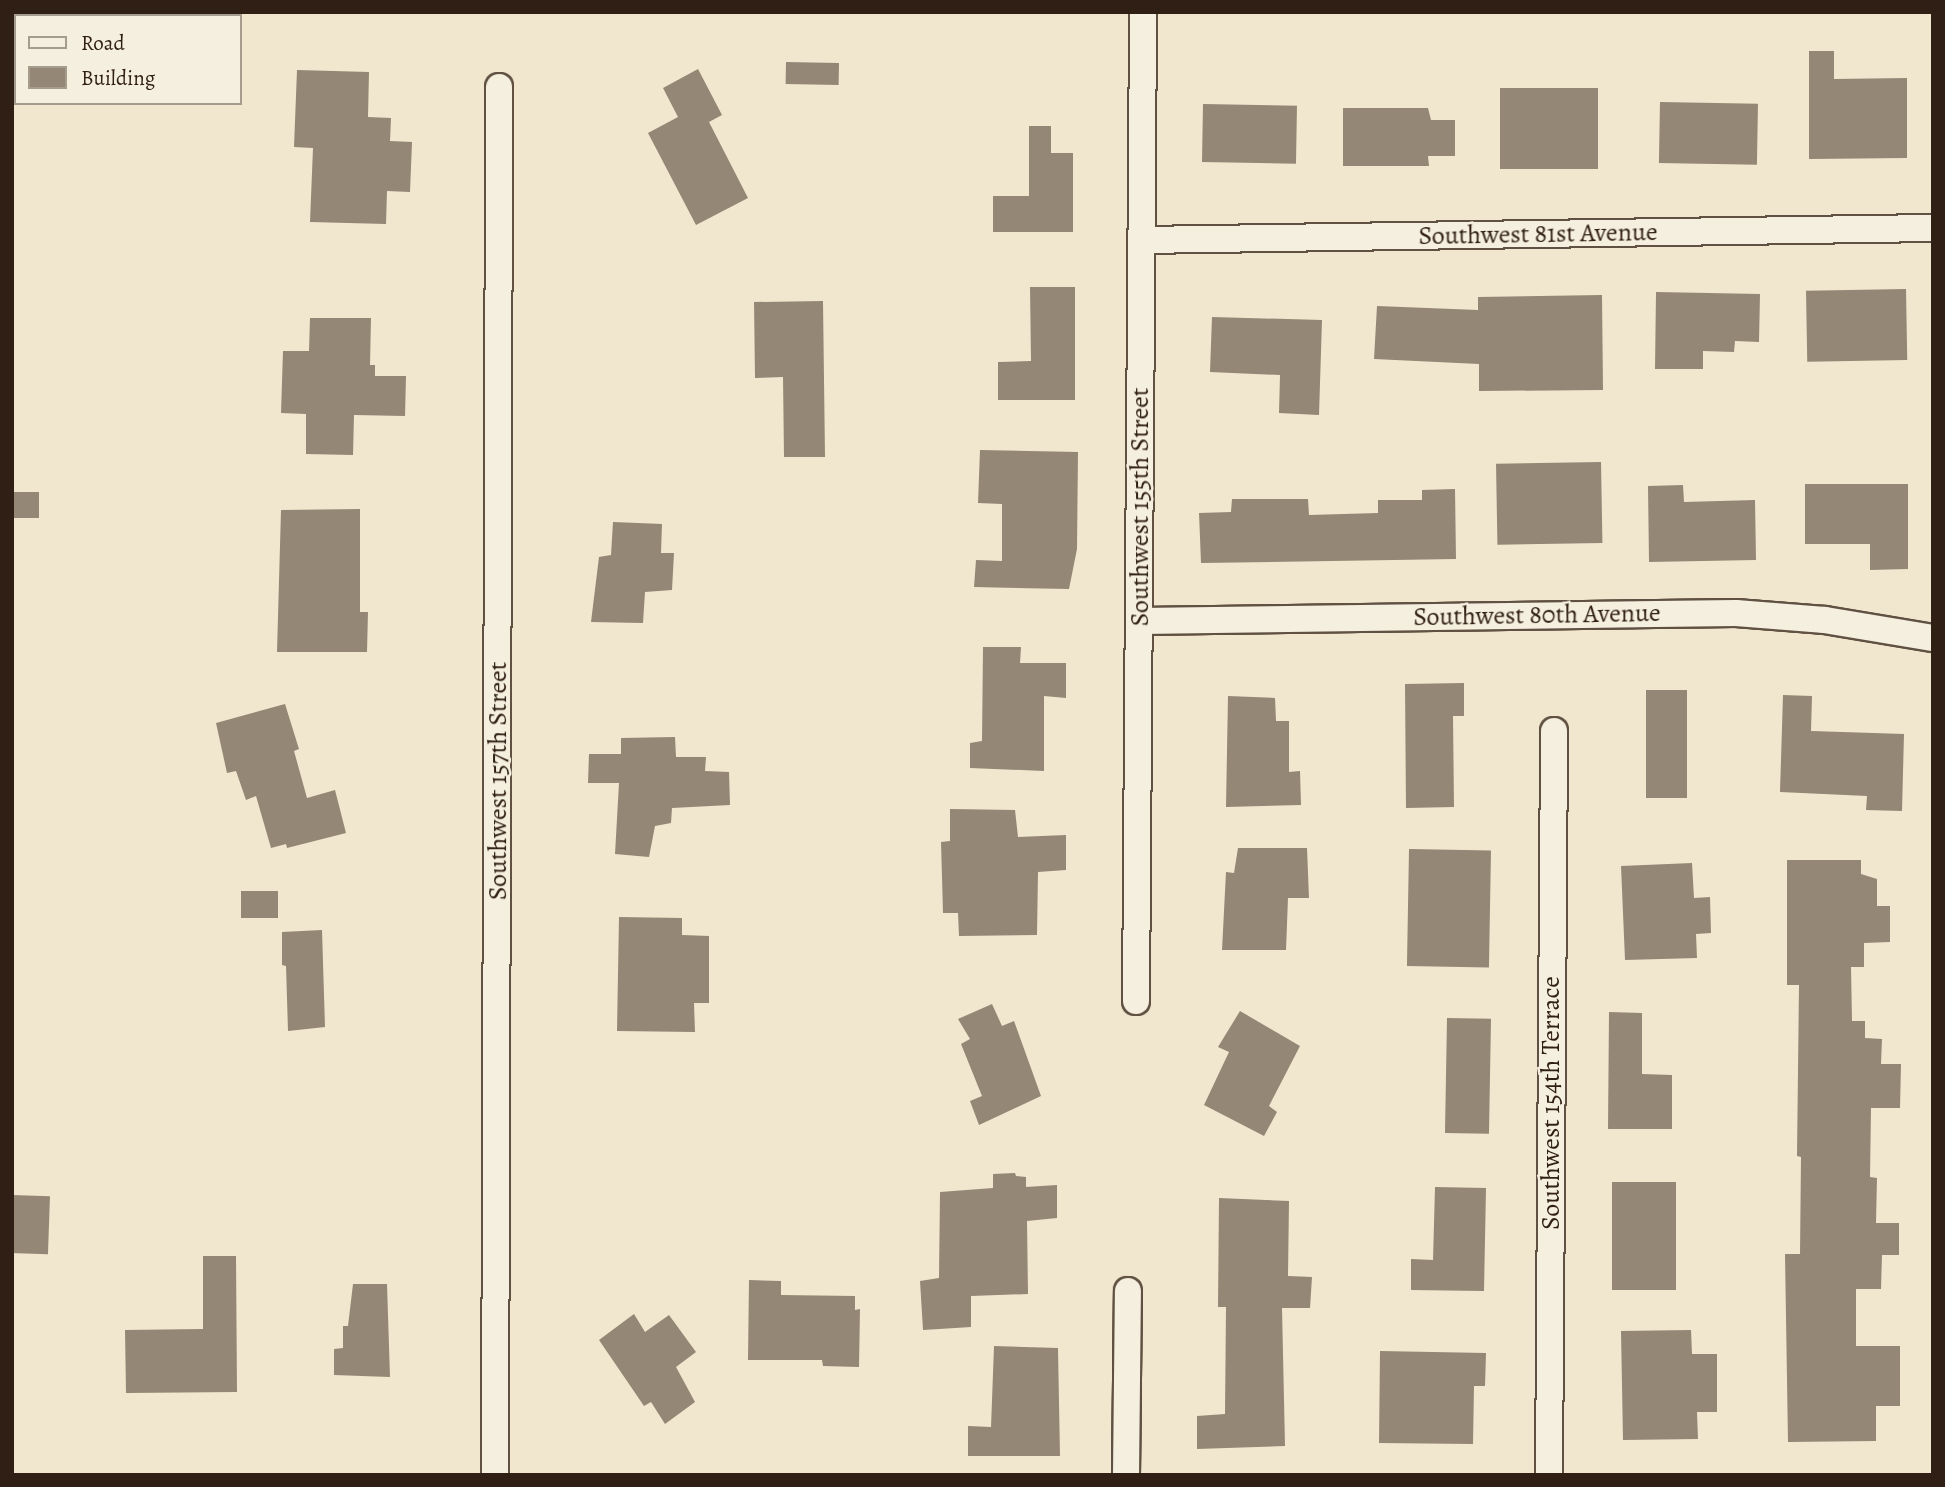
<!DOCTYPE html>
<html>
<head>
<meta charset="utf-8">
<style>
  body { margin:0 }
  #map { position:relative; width:1945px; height:1487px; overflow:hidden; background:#f0e7ce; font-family:Alegreya,serif }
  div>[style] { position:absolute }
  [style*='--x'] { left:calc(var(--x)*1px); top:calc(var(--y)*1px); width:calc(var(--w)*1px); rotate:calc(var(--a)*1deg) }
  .building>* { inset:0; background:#948775; transform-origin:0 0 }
  .roads { filter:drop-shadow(2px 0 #605142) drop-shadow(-2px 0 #605142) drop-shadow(0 2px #605142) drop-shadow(0 -2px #605142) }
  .street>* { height:26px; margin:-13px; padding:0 13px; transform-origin:13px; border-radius:13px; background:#f5efdf }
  span { translate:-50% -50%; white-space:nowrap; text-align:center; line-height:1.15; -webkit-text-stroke:5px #f5efdf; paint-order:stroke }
  .street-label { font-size:26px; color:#301f14 }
  .frame { position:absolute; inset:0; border:14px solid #301f14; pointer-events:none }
  .legend { position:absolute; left:14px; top:14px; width:228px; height:91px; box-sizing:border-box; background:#f5efdf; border:2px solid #a69c8e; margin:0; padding:9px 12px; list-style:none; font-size:21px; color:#301f14 }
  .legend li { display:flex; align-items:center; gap:14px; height:35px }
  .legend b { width:35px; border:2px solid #a69c8e }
</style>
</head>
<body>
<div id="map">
  <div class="building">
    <i style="clip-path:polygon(1809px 51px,1834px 51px,1834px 79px,1907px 78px,1907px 158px,1809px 159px)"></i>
    <i style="left:786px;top:62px;width:53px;height:22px;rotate:1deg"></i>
    <i style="clip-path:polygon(698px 69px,722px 115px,709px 122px,748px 198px,696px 225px,648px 133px,678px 117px,663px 88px)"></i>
    <i style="clip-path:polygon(297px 70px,369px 72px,368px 117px,391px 118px,390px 141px,412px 142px,410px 192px,387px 191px,386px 224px,310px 222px,313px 148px,294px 147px)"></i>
    <i style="left:1500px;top:88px;width:98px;height:81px"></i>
    <i style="left:1660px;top:102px;width:98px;height:61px;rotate:1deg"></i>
    <i style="left:1203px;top:104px;width:94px;height:58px;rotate:1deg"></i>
    <i style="clip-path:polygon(1343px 108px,1428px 108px,1431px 120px,1455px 120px,1455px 156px,1428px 156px,1429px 166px,1343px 166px)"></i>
    <i style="clip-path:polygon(1029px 126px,1051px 126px,1051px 153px,1073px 153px,1073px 232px,993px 232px,993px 196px,1029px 196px)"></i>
    <i style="clip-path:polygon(1030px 287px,1075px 287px,1075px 400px,998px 400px,998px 362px,1031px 361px)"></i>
    <i style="left:1906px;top:289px;width:71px;height:100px;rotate:89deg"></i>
    <i style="clip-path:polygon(1656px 292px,1760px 294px,1759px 342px,1735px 341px,1734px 352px,1703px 351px,1703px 369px,1655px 369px)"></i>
    <i style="clip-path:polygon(1602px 295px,1603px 390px,1479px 391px,1479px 364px,1374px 359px,1377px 306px,1478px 310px,1478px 297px)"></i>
    <i style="clip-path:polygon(823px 301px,825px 457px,784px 457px,783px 377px,755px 378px,754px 302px)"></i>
    <i style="clip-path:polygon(1212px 317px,1322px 320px,1319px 415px,1279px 413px,1280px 375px,1210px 372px)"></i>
    <i style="clip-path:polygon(310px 318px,371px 318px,370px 365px,375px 365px,375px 376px,406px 376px,405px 416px,354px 415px,353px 455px,306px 454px,306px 414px,281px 413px,283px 351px,309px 351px)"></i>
    <i style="clip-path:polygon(980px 450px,1078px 452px,1077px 549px,1069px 589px,974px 587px,976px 560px,1002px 561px,1002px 504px,978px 503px)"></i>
    <i style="left:1601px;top:462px;width:81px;height:105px;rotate:89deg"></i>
    <i style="clip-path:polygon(1805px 484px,1908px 484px,1908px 569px,1870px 570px,1870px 544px,1805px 544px)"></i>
    <i style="clip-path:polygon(1683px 485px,1684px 502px,1755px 500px,1756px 560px,1649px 562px,1648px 486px)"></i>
    <i style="clip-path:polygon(1455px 489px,1456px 559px,1201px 563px,1199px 513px,1231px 512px,1232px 499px,1308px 499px,1309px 515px,1378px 513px,1378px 500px,1422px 500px,1422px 490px)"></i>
    <i style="left:12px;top:492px;width:27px;height:26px"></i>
    <i style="clip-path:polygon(360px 509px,360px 612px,368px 612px,367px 652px,277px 652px,281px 510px)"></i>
    <i style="clip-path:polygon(613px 522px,662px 524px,661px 553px,674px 553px,672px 590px,645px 592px,643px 623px,591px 622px,599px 557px,611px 555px)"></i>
    <i style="clip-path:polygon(983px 647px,1021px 647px,1020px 663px,1066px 663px,1066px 698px,1044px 696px,1044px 771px,970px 768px,970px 743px,982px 741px)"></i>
    <i style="clip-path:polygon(1464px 683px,1464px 716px,1453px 716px,1454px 807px,1406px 808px,1405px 684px)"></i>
    <i style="left:1646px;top:690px;width:41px;height:108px"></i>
    <i style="clip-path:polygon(1783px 695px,1812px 696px,1811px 731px,1904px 734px,1902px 811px,1866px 810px,1867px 796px,1780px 792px)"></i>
    <i style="clip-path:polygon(1228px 696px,1275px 698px,1276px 721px,1289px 721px,1289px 772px,1300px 771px,1301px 805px,1226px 807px)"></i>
    <i style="clip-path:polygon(285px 704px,299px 749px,294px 751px,307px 798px,335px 790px,346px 833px,287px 848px,286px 844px,271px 848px,256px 796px,246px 800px,236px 771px,227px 773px,216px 723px)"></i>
    <i style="clip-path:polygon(675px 737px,676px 757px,706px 757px,705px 771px,729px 772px,730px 805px,672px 808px,671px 823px,655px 826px,649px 857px,615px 854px,619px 783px,588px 783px,589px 754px,621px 754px,621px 738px)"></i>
    <i style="clip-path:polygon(950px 809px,1015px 810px,1018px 837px,1066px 835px,1066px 870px,1038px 872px,1037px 935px,959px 936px,958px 913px,943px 913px,941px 842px,950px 841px)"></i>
    <i style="clip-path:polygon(1238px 848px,1307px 848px,1309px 898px,1288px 898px,1286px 950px,1222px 950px,1226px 872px,1234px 873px)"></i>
    <i style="left:1409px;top:849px;width:82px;height:117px;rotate:1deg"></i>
    <i style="clip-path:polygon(1787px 860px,1861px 860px,1861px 874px,1877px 879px,1877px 906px,1890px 906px,1890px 942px,1864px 943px,1864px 967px,1851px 967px,1852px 1021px,1865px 1021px,1865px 1038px,1882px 1039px,1881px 1064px,1901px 1064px,1900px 1108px,1871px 1108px,1870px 1177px,1877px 1178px,1876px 1223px,1899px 1223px,1899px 1255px,1882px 1255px,1881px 1289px,1856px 1289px,1856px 1346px,1900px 1346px,1900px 1406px,1876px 1406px,1876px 1441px,1788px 1442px,1785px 1254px,1800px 1254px,1801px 1157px,1797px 1156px,1799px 985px,1787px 985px)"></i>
    <i style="clip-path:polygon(1692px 863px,1694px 898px,1710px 897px,1711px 933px,1696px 934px,1697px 958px,1625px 960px,1621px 866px)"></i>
    <i style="left:278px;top:891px;width:27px;height:37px;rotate:90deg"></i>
    <i style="clip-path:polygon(619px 917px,682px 918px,682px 935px,709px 936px,709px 1003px,694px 1003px,695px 1032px,617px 1031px)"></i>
    <i style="clip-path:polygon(322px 930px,325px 1027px,288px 1031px,286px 966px,282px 965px,282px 932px)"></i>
    <i style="clip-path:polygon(992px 1004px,1002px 1026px,1014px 1021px,1041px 1096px,979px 1125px,970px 1101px,982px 1096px,961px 1044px,970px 1039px,958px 1019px)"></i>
    <i style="clip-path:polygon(1240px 1011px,1300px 1046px,1269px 1106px,1277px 1112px,1264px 1136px,1204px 1105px,1229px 1052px,1218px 1047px)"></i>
    <i style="clip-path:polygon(1609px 1012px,1642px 1013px,1642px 1074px,1672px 1075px,1672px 1129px,1608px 1129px)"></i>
    <i style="left:1447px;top:1018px;width:44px;height:115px;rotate:1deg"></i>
    <i style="clip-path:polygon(1015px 1173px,1016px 1176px,1026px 1177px,1026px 1187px,1057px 1185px,1057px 1218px,1027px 1221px,1028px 1294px,971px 1296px,971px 1327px,923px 1330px,920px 1281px,939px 1278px,940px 1192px,993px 1188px,993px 1174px)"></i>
    <i style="left:1612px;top:1182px;width:64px;height:108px"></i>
    <i style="clip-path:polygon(1435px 1187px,1486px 1188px,1484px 1291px,1411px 1290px,1411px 1259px,1433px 1260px)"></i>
    <i style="left:12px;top:1195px;width:38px;height:58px;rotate:2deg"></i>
    <i style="clip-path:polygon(1219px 1198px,1289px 1201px,1288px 1276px,1312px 1277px,1310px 1308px,1282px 1308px,1285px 1446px,1197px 1449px,1197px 1416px,1225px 1414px,1226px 1307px,1218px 1307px)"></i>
    <i style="clip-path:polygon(203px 1256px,236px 1256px,237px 1392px,126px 1393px,125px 1330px,203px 1329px)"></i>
    <i style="clip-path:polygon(749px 1280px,781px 1281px,781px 1295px,855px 1296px,855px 1310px,860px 1309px,859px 1367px,823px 1366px,822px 1360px,748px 1360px)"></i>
    <i style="clip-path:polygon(353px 1284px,387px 1284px,390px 1377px,334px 1375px,334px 1349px,343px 1348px,343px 1326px,348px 1326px)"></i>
    <i style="clip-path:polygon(634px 1314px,645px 1332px,669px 1315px,696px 1352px,676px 1367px,695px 1402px,665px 1424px,651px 1402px,644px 1406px,599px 1340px)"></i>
    <i style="clip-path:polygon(1691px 1330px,1692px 1354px,1717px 1354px,1717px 1412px,1697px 1412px,1698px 1439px,1623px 1440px,1621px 1331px)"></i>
    <i style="clip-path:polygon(994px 1346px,1058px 1348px,1060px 1456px,968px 1456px,968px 1426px,991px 1427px)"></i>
    <i style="clip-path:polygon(1380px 1351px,1486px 1353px,1485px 1386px,1474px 1386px,1473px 1444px,1379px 1443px)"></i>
  </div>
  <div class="roads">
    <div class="street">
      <i style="--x:1142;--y:240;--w:791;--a:-0.87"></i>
      <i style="--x:1140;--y:621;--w:596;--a:-0.77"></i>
      <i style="--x:1736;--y:613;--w:89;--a:4.5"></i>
      <i style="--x:1825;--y:620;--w:109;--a:9.5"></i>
      <i style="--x:1136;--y:1001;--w:989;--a:-89.59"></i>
      <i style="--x:495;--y:1475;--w:1388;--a:-89.83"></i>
      <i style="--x:1126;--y:1475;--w:184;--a:-89.4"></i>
      <i style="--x:1549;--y:1475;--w:744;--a:-89.61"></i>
    </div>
  </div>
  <div class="street-label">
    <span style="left:1538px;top:234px;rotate:-1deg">Southwest 81st Avenue</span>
    <span style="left:1140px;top:507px;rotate:-90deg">Southwest 155th Street</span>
    <span style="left:1537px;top:615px;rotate:-1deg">Southwest 80th Avenue</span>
    <span style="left:498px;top:781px;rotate:-90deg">Southwest 157th Street</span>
    <span style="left:1551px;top:1103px;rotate:-90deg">Southwest 154th Terrace</span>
  </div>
  <div class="frame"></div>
  <ul class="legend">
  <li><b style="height:9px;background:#f5efdf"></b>Road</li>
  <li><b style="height:19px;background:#948775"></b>Building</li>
  </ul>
</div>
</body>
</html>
